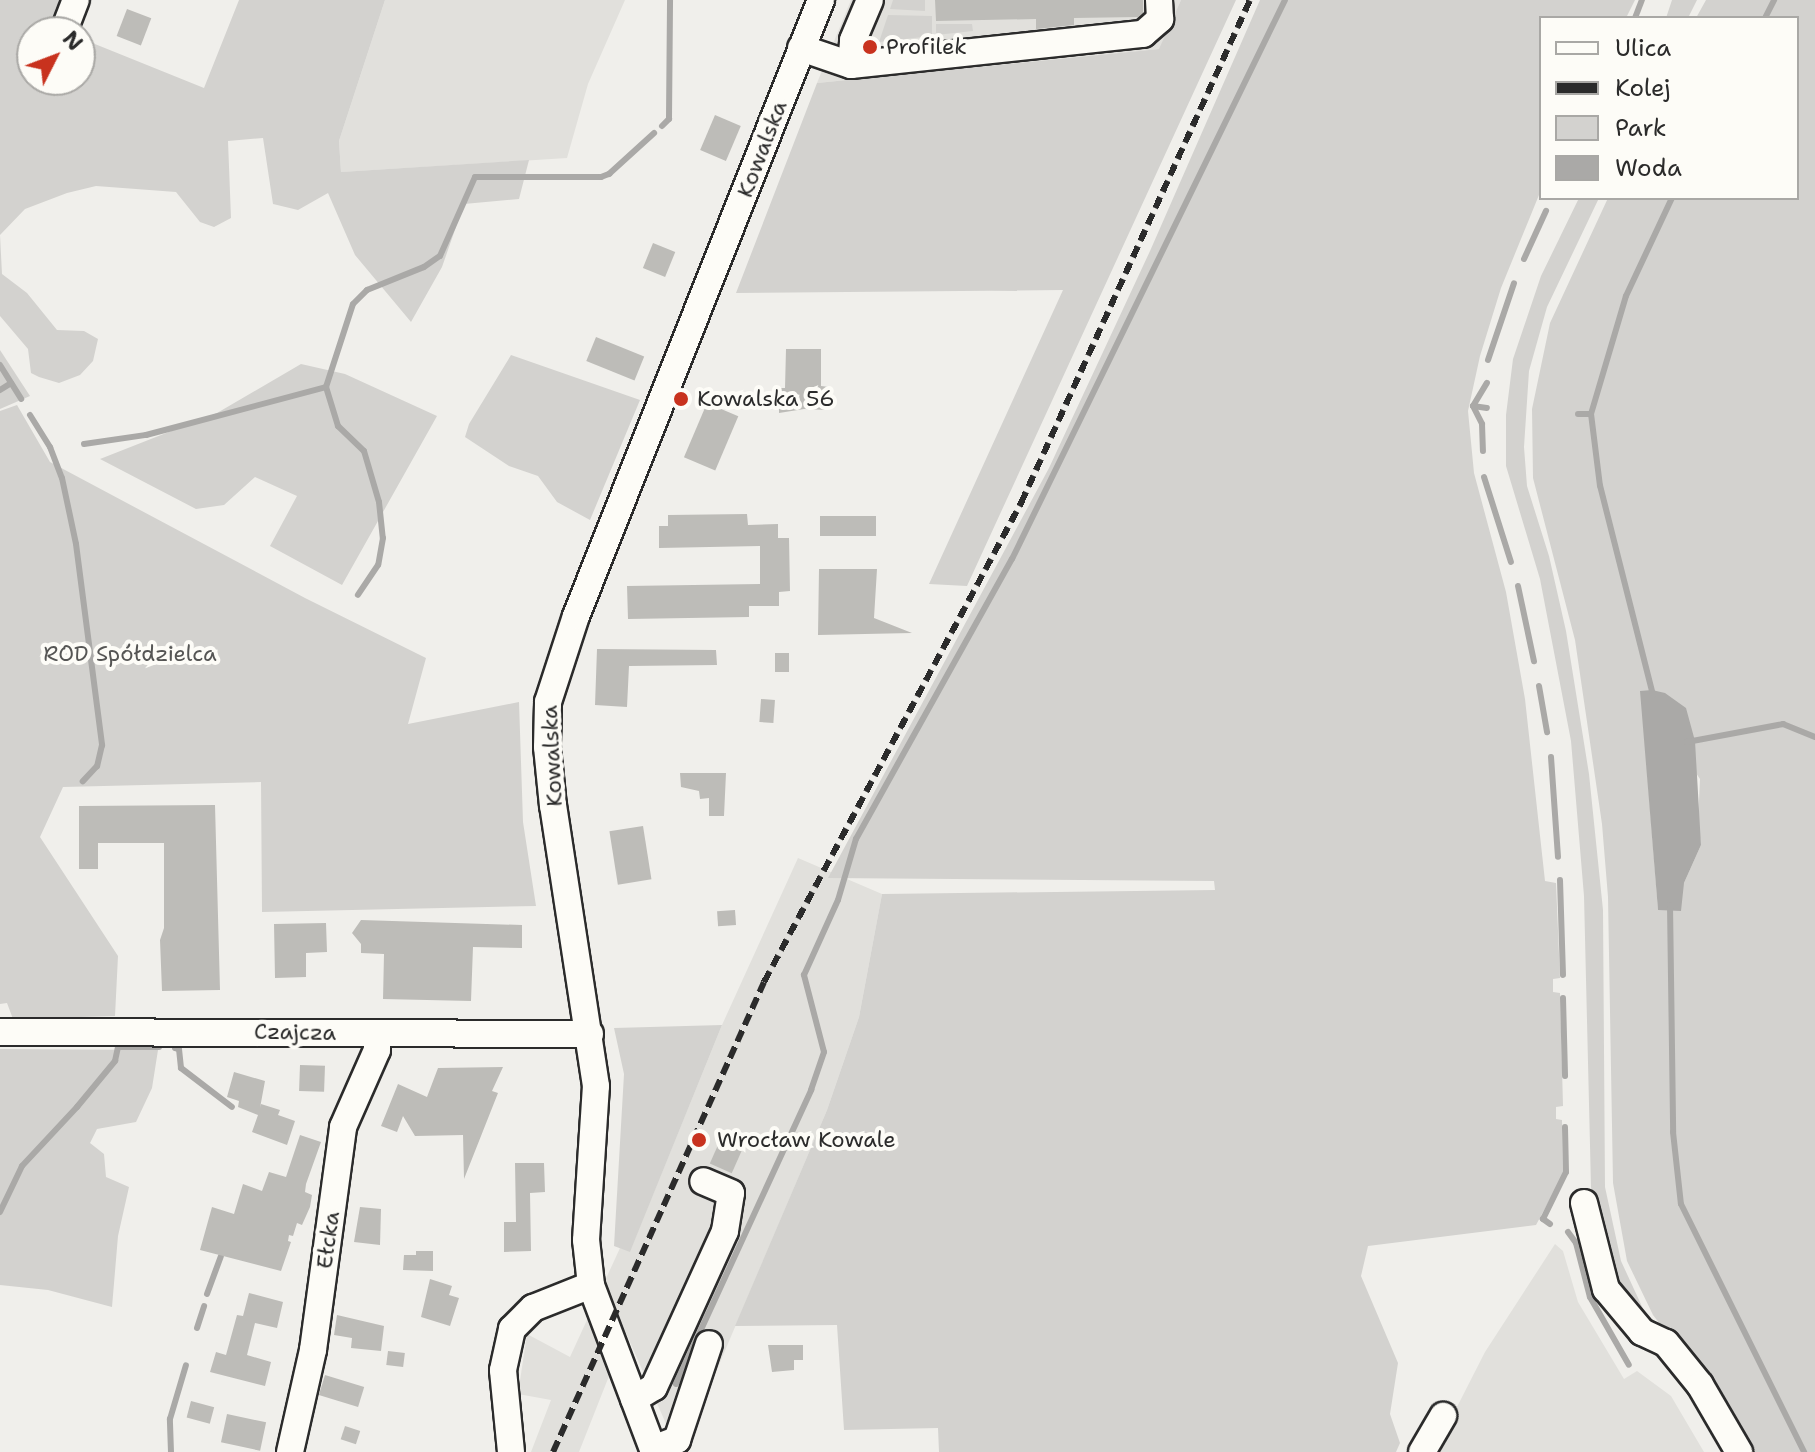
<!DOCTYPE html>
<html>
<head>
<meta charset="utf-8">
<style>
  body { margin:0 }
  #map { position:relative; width:1815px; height:1452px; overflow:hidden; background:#f0efeb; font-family:"Shantell Sans",sans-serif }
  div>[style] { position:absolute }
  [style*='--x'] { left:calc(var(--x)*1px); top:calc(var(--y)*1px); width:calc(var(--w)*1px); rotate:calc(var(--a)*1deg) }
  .built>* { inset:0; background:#e1e0dc }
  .green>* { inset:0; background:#d3d2cf }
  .water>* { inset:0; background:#aaa9a7 }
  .stream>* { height:6px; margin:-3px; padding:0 3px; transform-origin:3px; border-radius:3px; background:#aaa9a7 }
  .building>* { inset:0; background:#bdbcb8; transform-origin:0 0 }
  .roads { filter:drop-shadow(2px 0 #2b2b2b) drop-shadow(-2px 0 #2b2b2b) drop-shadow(0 2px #2b2b2b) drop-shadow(0 -2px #2b2b2b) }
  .minor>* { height:26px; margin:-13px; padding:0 13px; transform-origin:13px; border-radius:13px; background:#fdfcf7 }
  .rail>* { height:6px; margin-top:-3px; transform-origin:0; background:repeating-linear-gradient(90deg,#2b2b2b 0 12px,transparent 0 18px) }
  .dots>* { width:22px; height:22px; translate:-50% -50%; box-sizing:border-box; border:4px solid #fdfcf7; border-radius:50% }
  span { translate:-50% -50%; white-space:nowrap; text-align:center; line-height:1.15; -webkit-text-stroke:8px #fdfcf7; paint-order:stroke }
  .poi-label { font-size:22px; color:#2b2b2b }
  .left { translate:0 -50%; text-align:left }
  .street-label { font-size:22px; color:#2b2b2b }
  .park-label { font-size:22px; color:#555554 }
  .legend { position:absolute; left:1539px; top:16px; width:260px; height:184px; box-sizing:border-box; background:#fdfcf7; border:2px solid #a9a8a5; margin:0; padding:10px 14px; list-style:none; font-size:24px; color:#2b2b2b }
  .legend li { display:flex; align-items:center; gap:16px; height:40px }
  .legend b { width:40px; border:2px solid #a9a8a5 }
  .north { position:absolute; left:16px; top:16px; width:80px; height:80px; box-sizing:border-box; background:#fdfcf7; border:2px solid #a9a8a5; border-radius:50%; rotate:48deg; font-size:22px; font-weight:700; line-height:32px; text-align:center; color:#2b2b2b }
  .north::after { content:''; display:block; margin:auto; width:28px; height:36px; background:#c8321e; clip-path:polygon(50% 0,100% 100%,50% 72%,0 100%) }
</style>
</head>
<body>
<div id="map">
  <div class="built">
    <i style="clip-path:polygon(385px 0,625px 0,588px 84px,567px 158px,341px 172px,339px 141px)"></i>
    <i style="clip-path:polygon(851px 0,1181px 0,1160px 49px,817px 83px)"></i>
    <i style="clip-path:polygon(798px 858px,882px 894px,859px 1017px,827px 1110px,710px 1386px,667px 1426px,626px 1333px,579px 1452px,531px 1452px,551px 1400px,518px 1394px,527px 1334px,570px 1357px,620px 1248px,630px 1251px,722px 1025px)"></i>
    <i style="clip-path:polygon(1555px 1244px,1563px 1251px,1578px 1302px,1624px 1379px,1637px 1371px,1671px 1396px,1704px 1452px,1434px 1452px,1485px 1352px)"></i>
  </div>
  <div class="green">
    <i style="clip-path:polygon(0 0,61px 0,50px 27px,65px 32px,32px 32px,32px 80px,80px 80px,80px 38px,204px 88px,239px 0,385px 0,339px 141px,341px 172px,529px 160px,519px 199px,464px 204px,442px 267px,411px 322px,355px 255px,328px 193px,298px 210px,273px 204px,263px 138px,228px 141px,231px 218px,214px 227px,200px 222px,176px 192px,96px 186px,67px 193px,25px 209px,0 235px,2px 274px,27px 293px,57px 330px,84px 331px,98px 339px,93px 361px,80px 375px,59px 383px,39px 377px,31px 373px,28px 349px,0 316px)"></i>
    <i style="clip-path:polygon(893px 0,925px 0,925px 11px,890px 9px)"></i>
    <i style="clip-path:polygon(1181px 0,1236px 0,967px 586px,929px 584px,1063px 290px,736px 293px,817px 83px,1159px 49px)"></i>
    <i style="clip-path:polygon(1260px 0,1635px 0,1626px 18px,1541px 18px,1541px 190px,1501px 288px,1480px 356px,1468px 411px,1474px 473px,1506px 592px,1525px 699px,1545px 881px,1556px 883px,1560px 978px,1553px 979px,1553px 992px,1560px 993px,1563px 1106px,1556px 1107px,1556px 1119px,1562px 1120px,1563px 1175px,1536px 1225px,1368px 1246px,1361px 1276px,1398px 1363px,1390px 1414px,1400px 1443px,1396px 1452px,939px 1452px,938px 1428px,844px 1430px,837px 1325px,735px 1326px,827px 1110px,859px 1017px,882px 894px,1215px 890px,1214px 881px,828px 878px,1049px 468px,1150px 251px)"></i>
    <i style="clip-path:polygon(1672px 0,1697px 0,1688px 18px,1666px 18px)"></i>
    <i style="clip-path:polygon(evenodd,1706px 0,1815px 0,1815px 1452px,1742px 1452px,1676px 1345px,1653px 1315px,1627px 1261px,1613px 1183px,1608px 897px,1602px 824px,1575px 640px,1533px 478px,1532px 409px,1550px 323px,1608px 198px,1797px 198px,1797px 18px,1696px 18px,1706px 0,1641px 691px,1700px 779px,1698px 823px,1701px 845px,1684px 883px,1658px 910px,1641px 691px)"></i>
    <i style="clip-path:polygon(888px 15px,932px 16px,932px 36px,879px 42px)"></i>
    <i style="clip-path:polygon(936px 24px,972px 24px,973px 31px,936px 35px)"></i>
    <i style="clip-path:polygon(1579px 198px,1599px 198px,1547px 307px,1529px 371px,1524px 447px,1527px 486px,1549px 556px,1566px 631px,1589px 774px,1603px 910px,1605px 1187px,1621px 1261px,1651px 1326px,1613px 1287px,1598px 1232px,1591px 1187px,1584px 896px,1571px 741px,1540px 579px,1506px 466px,1506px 415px,1513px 359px,1541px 276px)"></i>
    <i style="clip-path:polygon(0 350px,30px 396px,0 409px)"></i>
    <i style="clip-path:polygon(511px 355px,640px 400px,590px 520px,557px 502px,538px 476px,509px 466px,465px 437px,469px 424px)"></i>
    <i style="clip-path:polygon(301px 364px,345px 374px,437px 416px,342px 585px,270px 546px,297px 496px,255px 477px,224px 505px,196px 509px,100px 459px,217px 413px)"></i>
    <i style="clip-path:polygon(17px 405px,50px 462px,305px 598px,426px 658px,408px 724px,519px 702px,523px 822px,536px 906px,262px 912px,261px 782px,63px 787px,40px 837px,118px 956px,115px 1016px,13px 1019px,7px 1003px,0 1004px,0 411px)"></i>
    <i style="clip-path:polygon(722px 1025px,630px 1252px,614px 1246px,624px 1074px,614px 1028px)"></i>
    <i style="clip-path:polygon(0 1049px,158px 1050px,152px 1088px,136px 1122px,97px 1129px,90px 1143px,104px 1154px,106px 1177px,129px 1187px,118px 1236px,112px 1307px,48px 1290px,0 1285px)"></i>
  </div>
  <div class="water">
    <i style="clip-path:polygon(1652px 690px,1665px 693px,1686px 708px,1695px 741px,1701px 845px,1684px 883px,1681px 911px,1658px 910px,1640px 691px)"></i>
  </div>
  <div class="stream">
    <i style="--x:1635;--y:18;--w:19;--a:-69"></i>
    <i style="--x:1765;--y:18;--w:20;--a:-63"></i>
    <i style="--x:662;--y:126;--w:10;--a:-45"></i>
    <i style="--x:669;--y:119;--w:119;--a:-89.5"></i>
    <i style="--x:1524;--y:259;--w:53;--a:-65.4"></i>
    <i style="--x:1488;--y:360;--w:81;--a:-71.3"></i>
    <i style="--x:0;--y:365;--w:40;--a:58"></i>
    <i style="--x:326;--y:387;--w:41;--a:72.9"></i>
    <i style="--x:338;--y:426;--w:36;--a:44"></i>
    <i style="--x:364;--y:451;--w:53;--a:73.6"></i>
    <i style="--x:379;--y:502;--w:36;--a:84"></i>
    <i style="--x:383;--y:538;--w:27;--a:100"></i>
    <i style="--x:378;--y:565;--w:36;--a:124"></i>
    <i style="--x:0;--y:390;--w:13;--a:-32"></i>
    <i style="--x:1473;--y:406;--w:20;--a:63"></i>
    <i style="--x:1482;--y:424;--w:27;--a:88"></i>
    <i style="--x:1473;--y:406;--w:27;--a:-59"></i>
    <i style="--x:1473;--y:406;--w:14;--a:8"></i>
    <i style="--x:1578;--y:414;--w:13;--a:0"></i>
    <i style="--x:30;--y:415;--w:38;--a:58"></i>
    <i style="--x:50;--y:447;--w:33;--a:69"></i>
    <i style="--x:62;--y:478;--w:67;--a:78"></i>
    <i style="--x:76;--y:544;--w:203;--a:82.6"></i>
    <i style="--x:102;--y:745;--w:22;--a:103"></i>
    <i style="--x:97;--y:766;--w:21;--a:133"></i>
    <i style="--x:84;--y:444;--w:63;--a:-8.3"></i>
    <i style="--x:146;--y:435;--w:186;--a:-14.9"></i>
    <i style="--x:326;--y:387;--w:87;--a:-72"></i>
    <i style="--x:353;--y:304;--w:20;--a:-45"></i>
    <i style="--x:367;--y:290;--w:61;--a:-22"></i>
    <i style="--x:424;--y:267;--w:19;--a:-35"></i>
    <i style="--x:440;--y:256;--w:86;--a:-66.1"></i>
    <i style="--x:475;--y:177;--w:126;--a:0"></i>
    <i style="--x:601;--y:177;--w:9;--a:-21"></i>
    <i style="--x:609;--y:174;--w:61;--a:-42.3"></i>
    <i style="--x:1484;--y:477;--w:89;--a:72.4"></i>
    <i style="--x:1518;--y:586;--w:77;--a:78"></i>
    <i style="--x:1539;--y:686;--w:47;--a:80.1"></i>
    <i style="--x:1653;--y:695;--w:216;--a:-104.2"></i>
    <i style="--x:1600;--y:486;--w:73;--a:-97.1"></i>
    <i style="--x:1591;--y:414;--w:123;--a:-73.5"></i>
    <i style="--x:1626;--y:296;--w:108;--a:-64.9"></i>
    <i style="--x:1687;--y:742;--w:98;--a:-10.6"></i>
    <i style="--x:1783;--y:724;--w:35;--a:22"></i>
    <i style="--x:1551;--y:757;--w:100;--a:86"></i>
    <i style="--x:1560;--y:880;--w:95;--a:88.2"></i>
    <i style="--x:1670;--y:905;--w:227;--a:89.2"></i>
    <i style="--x:1673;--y:1132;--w:72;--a:83.7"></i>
    <i style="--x:1681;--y:1204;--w:277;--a:63.6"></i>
    <i style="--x:1563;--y:998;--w:78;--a:88.5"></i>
    <i style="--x:175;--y:1048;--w:4;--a:14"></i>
    <i style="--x:179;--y:1049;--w:19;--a:84"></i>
    <i style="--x:181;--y:1068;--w:64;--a:37.4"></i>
    <i style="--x:0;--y:1212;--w:51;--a:-64.4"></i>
    <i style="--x:22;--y:1166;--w:81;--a:-47"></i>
    <i style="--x:77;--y:1107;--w:60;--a:-50.4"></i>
    <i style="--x:115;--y:1061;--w:14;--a:-78"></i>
    <i style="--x:118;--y:1047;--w:41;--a:0"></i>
    <i style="--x:1550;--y:1224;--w:9;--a:-144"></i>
    <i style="--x:1543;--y:1219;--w:52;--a:-63.9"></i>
    <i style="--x:1566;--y:1172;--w:45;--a:-91.3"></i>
    <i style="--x:1568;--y:1232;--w:14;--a:54"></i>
    <i style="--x:1576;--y:1243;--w:56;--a:75.5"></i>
    <i style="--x:1590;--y:1297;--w:78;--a:60.2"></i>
    <i style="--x:207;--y:1294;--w:40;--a:-69.8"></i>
    <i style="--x:197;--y:1328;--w:23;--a:-72"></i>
    <i style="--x:676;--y:1384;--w:324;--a:-65.3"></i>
    <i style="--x:811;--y:1090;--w:40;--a:-71.1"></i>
    <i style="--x:824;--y:1052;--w:80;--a:-104.6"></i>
    <i style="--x:804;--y:975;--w:82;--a:-65.6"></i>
    <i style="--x:838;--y:900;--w:64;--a:-73.6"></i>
    <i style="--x:856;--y:839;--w:321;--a:-60.9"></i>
    <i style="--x:1012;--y:559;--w:622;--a:-63.97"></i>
    <i style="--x:171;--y:1452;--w:33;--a:-92"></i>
    <i style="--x:170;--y:1419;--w:56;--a:-73.5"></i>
  </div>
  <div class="building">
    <i style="clip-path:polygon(935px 0,1143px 0,1143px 13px,1138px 17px,1074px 18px,1074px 25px,1036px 29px,1036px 19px,936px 21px)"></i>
    <i style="left:127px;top:9px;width:26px;height:29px;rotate:21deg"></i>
    <i style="left:715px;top:115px;width:28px;height:38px;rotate:23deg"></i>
    <i style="left:653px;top:243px;width:24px;height:27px;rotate:22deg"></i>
    <i style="left:596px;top:337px;width:52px;height:26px;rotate:22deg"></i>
    <i style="clip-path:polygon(786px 349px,821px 349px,821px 386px,829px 387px,827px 410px,804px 409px,779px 413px,779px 388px,785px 388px)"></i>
    <i style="left:707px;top:403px;width:34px;height:59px;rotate:23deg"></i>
    <i style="clip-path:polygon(747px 514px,748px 525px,778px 524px,778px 538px,789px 538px,790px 591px,779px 592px,779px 606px,749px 606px,749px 617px,628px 619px,627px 586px,760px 584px,760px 546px,659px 548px,659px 526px,668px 526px,668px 515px)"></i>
    <i style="left:820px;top:516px;width:56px;height:20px"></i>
    <i style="clip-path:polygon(819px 569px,877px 569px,874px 618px,912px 633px,818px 635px)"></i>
    <i style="clip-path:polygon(597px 649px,716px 650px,717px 665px,629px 666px,627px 707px,595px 705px)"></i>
    <i style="left:775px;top:653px;width:14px;height:19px"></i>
    <i style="left:761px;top:699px;width:14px;height:23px;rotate:4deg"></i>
    <i style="clip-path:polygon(680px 773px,726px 773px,724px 816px,709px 816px,709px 798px,700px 799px,699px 791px,681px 787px)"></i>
    <i style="clip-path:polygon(215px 805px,220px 990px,162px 991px,160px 940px,164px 928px,164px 843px,98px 843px,98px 869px,79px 869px,79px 806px)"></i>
    <i style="left:643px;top:826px;width:54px;height:34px;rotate:81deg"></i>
    <i style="left:735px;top:910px;width:15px;height:18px;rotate:86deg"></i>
    <i style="clip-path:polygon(361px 920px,522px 925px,522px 948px,473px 947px,471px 1001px,383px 999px,384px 954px,361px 953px,361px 944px,352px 933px)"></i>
    <i style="clip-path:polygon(326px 923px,327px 952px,306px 953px,306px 977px,275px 978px,274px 924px)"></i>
    <i style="left:300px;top:1065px;width:25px;height:26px;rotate:2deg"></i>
    <i style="clip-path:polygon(503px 1067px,492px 1091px,498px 1093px,464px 1179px,463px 1135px,415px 1136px,403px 1116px,397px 1132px,381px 1126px,398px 1084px,427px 1097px,438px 1068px)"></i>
    <i style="clip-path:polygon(234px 1072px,265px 1081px,260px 1108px,261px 1104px,280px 1110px,278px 1115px,295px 1121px,287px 1145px,252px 1132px,258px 1115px,238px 1107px,239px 1101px,227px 1097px)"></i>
    <i style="clip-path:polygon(300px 1135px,321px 1142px,306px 1184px,305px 1192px,312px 1195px,310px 1207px,302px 1225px,297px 1223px,293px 1236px,289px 1235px,288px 1241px,291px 1242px,281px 1271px,200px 1250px,212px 1207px,234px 1214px,243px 1184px,262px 1191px,269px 1172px,286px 1177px)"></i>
    <i style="left:722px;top:1136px;width:24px;height:30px;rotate:24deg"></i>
    <i style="clip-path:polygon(515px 1163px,544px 1163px,545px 1192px,530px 1193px,531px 1251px,504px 1252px,504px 1222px,516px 1222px)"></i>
    <i style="clip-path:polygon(360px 1207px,381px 1209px,380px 1245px,354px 1242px)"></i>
    <i style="clip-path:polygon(416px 1251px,433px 1251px,433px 1271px,403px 1270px,404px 1255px,416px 1255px)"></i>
    <i style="clip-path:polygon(430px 1279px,452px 1286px,449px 1295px,459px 1298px,450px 1326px,421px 1317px)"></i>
    <i style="clip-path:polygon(249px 1293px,283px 1302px,277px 1328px,255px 1323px,247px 1355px,271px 1362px,265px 1386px,210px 1372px,216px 1352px,226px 1355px,237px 1315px,243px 1316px)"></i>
    <i style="clip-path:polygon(337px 1315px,384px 1326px,381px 1351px,351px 1348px,352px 1338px,334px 1335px)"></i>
    <i style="clip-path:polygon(768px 1345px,803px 1345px,803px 1360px,794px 1360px,794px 1370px,772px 1372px)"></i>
    <i style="left:388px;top:1351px;width:17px;height:14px;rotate:7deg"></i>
    <i style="left:325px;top:1375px;width:41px;height:21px;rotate:17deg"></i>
    <i style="left:191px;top:1401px;width:24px;height:17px;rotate:15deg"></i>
    <i style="left:227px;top:1414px;width:40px;height:29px;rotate:12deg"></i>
    <i style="left:345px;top:1426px;width:16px;height:14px;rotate:18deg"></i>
  </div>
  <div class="roads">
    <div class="minor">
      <i style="--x:65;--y:28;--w:30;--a:-69"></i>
      <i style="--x:801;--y:48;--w:53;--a:18.8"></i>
      <i style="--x:851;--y:65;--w:294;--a:-6.1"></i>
      <i style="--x:1143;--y:34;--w:23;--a:-41"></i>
      <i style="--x:1160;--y:19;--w:19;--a:-93"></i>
      <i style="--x:851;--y:65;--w:25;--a:-85"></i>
      <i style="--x:853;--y:40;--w:43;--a:-67"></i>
      <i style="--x:0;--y:1032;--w:590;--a:0.19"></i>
      <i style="--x:1584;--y:1203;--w:89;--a:75.7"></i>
      <i style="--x:1606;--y:1289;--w:56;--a:50.1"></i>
      <i style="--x:1642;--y:1332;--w:26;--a:25"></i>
      <i style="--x:1666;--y:1343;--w:54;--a:51"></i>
      <i style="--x:1700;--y:1385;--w:78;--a:59.8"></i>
      <i style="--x:634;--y:1399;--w:23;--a:-31"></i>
      <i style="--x:654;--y:1387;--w:171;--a:-65.5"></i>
      <i style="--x:725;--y:1231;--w:38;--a:-81"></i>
      <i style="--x:731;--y:1193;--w:30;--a:-157"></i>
      <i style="--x:653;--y:1449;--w:26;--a:-21"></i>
      <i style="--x:677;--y:1440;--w:101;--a:-71.6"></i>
      <i style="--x:290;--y:1452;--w:105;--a:-77.3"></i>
      <i style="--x:313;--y:1350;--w:225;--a:-82.3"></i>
      <i style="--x:343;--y:1127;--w:84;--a:-66.2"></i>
      <i style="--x:377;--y:1050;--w:17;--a:-90"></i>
      <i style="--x:511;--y:1452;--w:82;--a:-95.6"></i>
      <i style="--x:503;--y:1370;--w:42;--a:-77.6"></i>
      <i style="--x:512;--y:1329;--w:30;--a:-45"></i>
      <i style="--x:533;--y:1308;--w:62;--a:-21.6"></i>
      <i style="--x:654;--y:1452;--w:178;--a:-110.7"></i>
      <i style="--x:591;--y:1285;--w:45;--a:-96.3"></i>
      <i style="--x:586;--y:1240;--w:154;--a:-86.3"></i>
      <i style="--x:596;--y:1086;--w:283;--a:-98.7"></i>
      <i style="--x:553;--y:806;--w:59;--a:-95.8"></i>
      <i style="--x:547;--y:747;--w:45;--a:-88.7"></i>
      <i style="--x:548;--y:702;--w:90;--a:-72"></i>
      <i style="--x:576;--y:616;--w:663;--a:-68.31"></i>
      <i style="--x:1422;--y:1452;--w:42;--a:-59.7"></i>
    </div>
  </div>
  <div class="rail">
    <i style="--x:553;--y:1452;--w:515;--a:-65.82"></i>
    <i style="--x:764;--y:982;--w:544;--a:-61.78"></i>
    <i style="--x:1021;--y:503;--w:553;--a:-65.52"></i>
  </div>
  <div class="dots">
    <i style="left:870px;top:47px;background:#c8321e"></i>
    <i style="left:681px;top:399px;background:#c8321e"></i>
    <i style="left:699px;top:1140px;background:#c8321e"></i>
  </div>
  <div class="poi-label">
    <span class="left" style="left:886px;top:47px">Profilek</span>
    <span class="left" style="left:697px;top:399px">Kowalska 56</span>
    <span class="left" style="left:717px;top:1140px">Wrocław Kowale</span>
  </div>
  <div class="street-label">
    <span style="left:762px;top:149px;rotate:-69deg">Kowalska</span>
    <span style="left:552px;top:756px;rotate:-93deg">Kowalska</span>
    <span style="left:295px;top:1032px;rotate:1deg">Czajcza</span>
    <span style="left:328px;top:1240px;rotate:-82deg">Ełcka</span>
  </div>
  <div class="park-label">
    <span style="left:130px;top:654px">ROD Spółdzielca</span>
  </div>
  <ul class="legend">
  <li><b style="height:10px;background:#fdfcf7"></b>Ulica</li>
  <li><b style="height:10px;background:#2b2b2b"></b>Kolej</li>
  <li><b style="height:22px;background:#d3d2cf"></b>Park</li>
  <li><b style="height:22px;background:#aaa9a7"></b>Woda</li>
  </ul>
  <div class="north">N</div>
</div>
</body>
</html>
